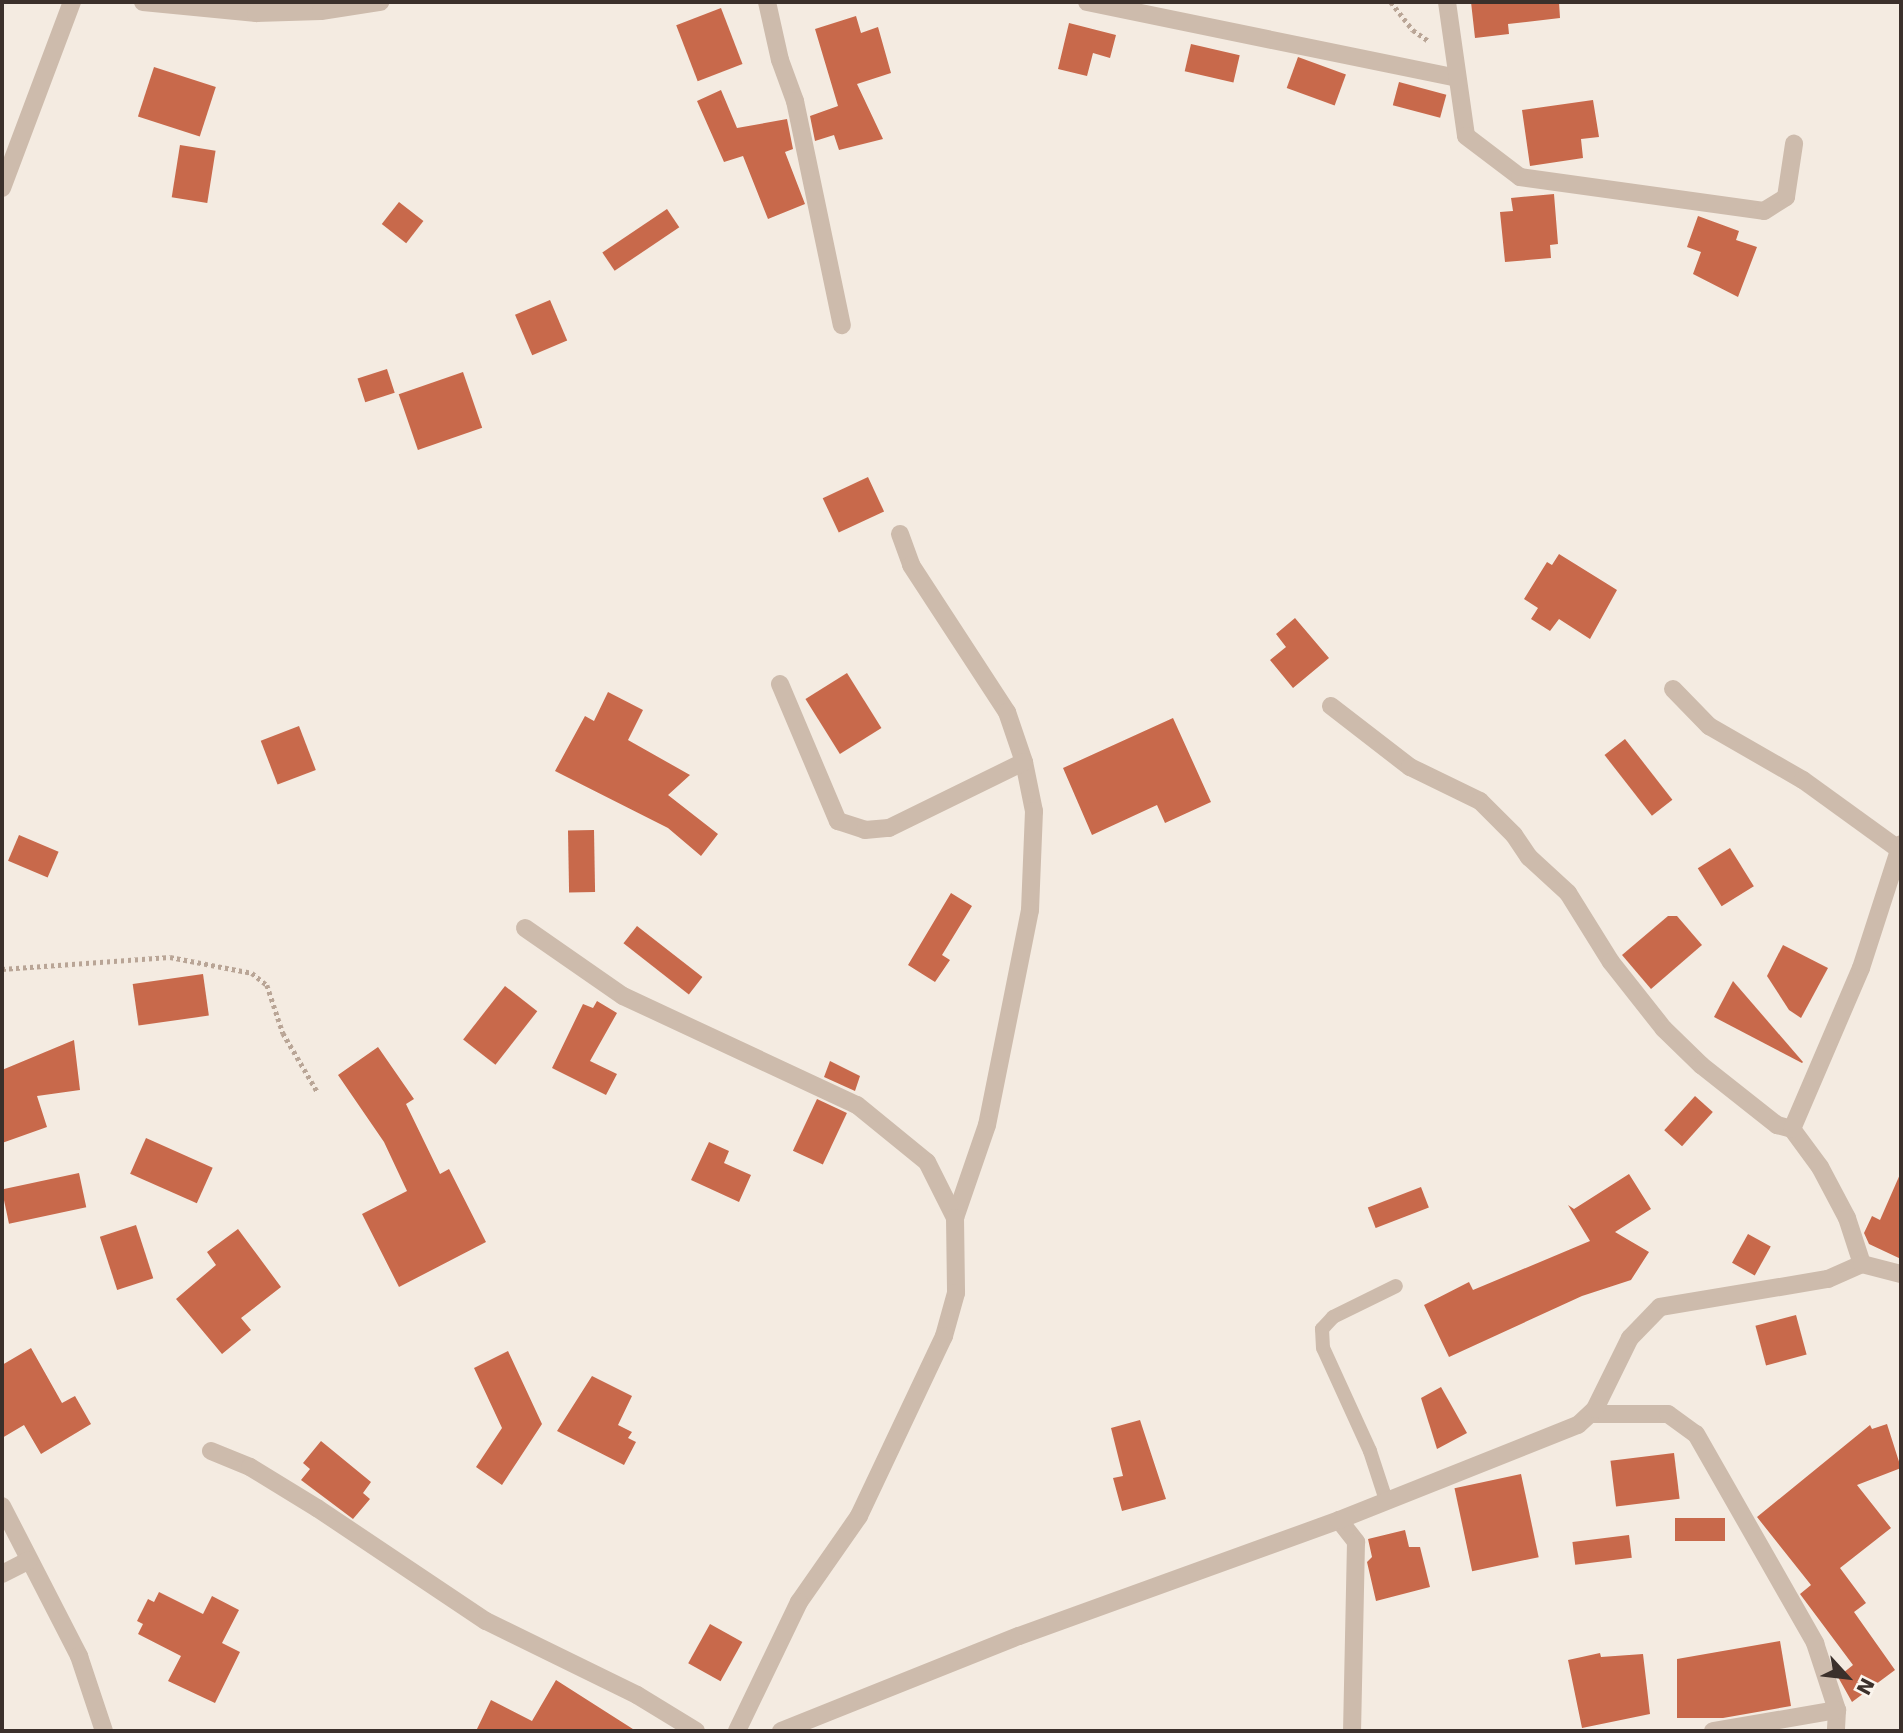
<!DOCTYPE html>
<html>
<head>
<meta charset="utf-8">
<style>
  body { margin:0 }
  #map { position:relative; width:1903px; height:1733px; overflow:hidden; background:#f4ebe1; font-family:"DejaVu Sans",sans-serif }
  div>[style] { position:absolute }
  [style*='--x'] { left:calc(var(--x)*1px); top:calc(var(--y)*1px); width:calc(var(--w)*1px); rotate:calc(var(--a)*1deg) }
  .building>* { inset:0; background:#c8694b; transform-origin:0 0 }
  .path>* { height:4.5px; margin-top:-2.25px; transform-origin:0; background:repeating-linear-gradient(90deg,#b9a596 0 3.5px,transparent 0 7px) }
  .service>* { height:14px; margin:-7px; padding:0 7px; transform-origin:7px; border-radius:7px; background:#cdbbac }
  .minor>* { height:18px; margin:-9px; padding:0 9px; transform-origin:9px; border-radius:9px; background:#cdbbac }
  span { translate:-50% -50%; white-space:nowrap; text-align:center; line-height:1.15; -webkit-text-stroke:6px #fbf5ee; paint-order:stroke }
  .frame { position:absolute; inset:0; border:4px solid #3b302b; pointer-events:none }
  .north { position:absolute; left:1812px; top:1642px; width:70px; height:70px; -webkit-text-stroke:5px #fbf5ee; paint-order:stroke; rotate:117deg; font-size:19px; font-weight:700; line-height:28px; text-align:center; color:#3b302b }
  .north::after { content:''; display:block; margin:auto; width:24px; height:32px; background:#3b302b; clip-path:polygon(50% 0,100% 100%,50% 72%,0 100%) }
</style>
</head>
<body>
<div id="map">
  <div class="building">
    <i style="clip-path:polygon(1471px 2px,1559px 2px,1560px 18px,1508px 24px,1509px 34px,1475px 38px)"></i>
    <i style="left:721px;top:8px;width:60px;height:48px;rotate:69deg"></i>
    <i style="clip-path:polygon(856px 16px,861px 33px,878px 27px,891px 73px,857px 84px,883px 139px,839px 150px,834px 135px,815px 141px,810px 116px,838px 106px,815px 29px)"></i>
    <i style="clip-path:polygon(1069px 23px,1116px 35px,1110px 58px,1093px 53px,1087px 76px,1058px 69px)"></i>
    <i style="left:1191px;top:44px;width:50px;height:28px;rotate:13deg"></i>
    <i style="left:1298px;top:57px;width:51px;height:33px;rotate:20deg"></i>
    <i style="left:154px;top:67px;width:65px;height:52px;rotate:18deg"></i>
    <i style="left:1399px;top:82px;width:49px;height:24px;rotate:15deg"></i>
    <i style="clip-path:polygon(721px 90px,737px 128px,787px 119px,793px 149px,785px 152px,805px 204px,768px 219px,743px 156px,724px 162px,697px 101px)"></i>
    <i style="clip-path:polygon(1593px 100px,1599px 137px,1581px 139px,1583px 158px,1530px 166px,1522px 110px)"></i>
    <i style="left:180px;top:145px;width:36px;height:53px;rotate:9deg"></i>
    <i style="clip-path:polygon(1554px 194px,1558px 244px,1550px 245px,1551px 258px,1505px 262px,1500px 212px,1513px 211px,1511px 198px)"></i>
    <i style="left:399px;top:202px;width:31px;height:28px;rotate:38deg"></i>
    <i style="left:667px;top:209px;width:22px;height:78px;rotate:56deg"></i>
    <i style="clip-path:polygon(1698px 216px,1739px 231px,1736px 240px,1757px 247px,1738px 297px,1693px 274px,1701px 252px,1687px 247px)"></i>
    <i style="left:550px;top:300px;width:44px;height:38px;rotate:67deg"></i>
    <i style="left:387px;top:369px;width:25px;height:31px;rotate:72deg"></i>
    <i style="left:463px;top:372px;width:59px;height:68px;rotate:71deg"></i>
    <i style="left:868px;top:477px;width:38px;height:50px;rotate:65deg"></i>
    <i style="clip-path:polygon(1559px 554px,1617px 590px,1590px 639px,1559px 619px,1550px 631px,1531px 619px,1538px 608px,1524px 599px,1547px 562px,1552px 565px)"></i>
    <i style="clip-path:polygon(1295px 618px,1329px 658px,1293px 688px,1270px 660px,1286px 647px,1276px 634px)"></i>
    <i style="left:847px;top:673px;width:65px;height:49px;rotate:58deg"></i>
    <i style="clip-path:polygon(608px 692px,643px 710px,628px 740px,690px 775px,668px 795px,718px 834px,701px 856px,668px 828px,555px 771px,585px 716px,594px 721px)"></i>
    <i style="clip-path:polygon(1173px 718px,1211px 802px,1165px 823px,1157px 805px,1092px 835px,1063px 768px)"></i>
    <i style="left:299px;top:726px;width:47px;height:41px;rotate:69deg"></i>
    <i style="left:1625px;top:739px;width:77px;height:26px;rotate:52deg"></i>
    <i style="left:594px;top:830px;width:62px;height:26px;rotate:89deg"></i>
    <i style="left:19px;top:835px;width:43px;height:28px;rotate:23deg"></i>
    <i style="left:1730px;top:848px;width:45px;height:38px;rotate:58deg"></i>
    <i style="clip-path:polygon(951px 893px,972px 906px,942px 955px,950px 960px,935px 982px,908px 965px)"></i>
    <i style="clip-path:polygon(1668px 916px,1677px 916px,1702px 945px,1651px 989px,1622px 955px)"></i>
    <i style="left:637px;top:926px;width:83px;height:22px;rotate:38deg"></i>
    <i style="clip-path:polygon(1783px 945px,1828px 968px,1801px 1018px,1789px 1010px,1767px 976px)"></i>
    <i style="left:203px;top:974px;width:42px;height:71px;rotate:82deg"></i>
    <i style="clip-path:polygon(1733px 981px,1803px 1062px,1802px 1063px,1714px 1017px)"></i>
    <i style="left:505px;top:986px;width:41px;height:68px;rotate:38deg"></i>
    <i style="clip-path:polygon(597px 1001px,617px 1013px,590px 1061px,617px 1074px,606px 1095px,552px 1068px,583px 1004px,593px 1008px)"></i>
    <i style="clip-path:polygon(74px 1040px,80px 1090px,37px 1096px,47px 1127px,2px 1143px,2px 1070px)"></i>
    <i style="clip-path:polygon(378px 1047px,414px 1099px,406px 1104px,440px 1174px,449px 1169px,486px 1242px,399px 1287px,362px 1214px,407px 1191px,384px 1142px,338px 1075px)"></i>
    <i style="clip-path:polygon(830px 1061px,860px 1076px,855px 1091px,824px 1077px)"></i>
    <i style="left:1695px;top:1096px;width:24px;height:46px;rotate:42deg"></i>
    <i style="left:817px;top:1099px;width:33px;height:57px;rotate:25deg"></i>
    <i style="left:146px;top:1138px;width:73px;height:39px;rotate:24deg"></i>
    <i style="clip-path:polygon(709px 1142px,729px 1151px,724px 1163px,751px 1175px,739px 1202px,691px 1180px)"></i>
    <i style="clip-path:polygon(1901px 1172px,1901px 1259px,1869px 1244px,1864px 1233px,1872px 1216px,1880px 1220px)"></i>
    <i style="left:79px;top:1173px;width:35px;height:79px;rotate:78deg"></i>
    <i style="clip-path:polygon(1629px 1174px,1651px 1209px,1615px 1232px,1649px 1252px,1631px 1280px,1582px 1296px,1449px 1357px,1424px 1305px,1469px 1282px,1473px 1290px,1590px 1241px,1568px 1205px,1574px 1209px)"></i>
    <i style="left:1421px;top:1187px;width:22px;height:57px;rotate:69deg"></i>
    <i style="left:136px;top:1225px;width:56px;height:38px;rotate:72deg"></i>
    <i style="clip-path:polygon(238px 1229px,281px 1287px,241px 1318px,251px 1330px,222px 1354px,176px 1299px,216px 1265px,207px 1252px)"></i>
    <i style="left:1748px;top:1234px;width:26px;height:33px;rotate:29deg"></i>
    <i style="left:1796px;top:1315px;width:41px;height:42px;rotate:75deg"></i>
    <i style="clip-path:polygon(31px 1348px,62px 1403px,75px 1396px,91px 1424px,41px 1454px,24px 1425px,2px 1438px,2px 1365px)"></i>
    <i style="clip-path:polygon(508px 1351px,542px 1424px,502px 1485px,476px 1467px,502px 1428px,474px 1368px)"></i>
    <i style="clip-path:polygon(592px 1376px,632px 1396px,618px 1425px,632px 1432px,628px 1438px,636px 1442px,624px 1465px,557px 1431px)"></i>
    <i style="clip-path:polygon(1441px 1387px,1467px 1433px,1437px 1449px,1421px 1398px)"></i>
    <i style="clip-path:polygon(1140px 1420px,1166px 1499px,1122px 1511px,1113px 1478px,1123px 1476px,1111px 1428px)"></i>
    <i style="clip-path:polygon(1887px 1424px,1901px 1468px,1857px 1485px,1891px 1528px,1840px 1568px,1866px 1603px,1854px 1612px,1895px 1670px,1852px 1702px,1838px 1677px,1853px 1665px,1800px 1594px,1811px 1585px,1757px 1517px,1870px 1425px,1872px 1429px)"></i>
    <i style="clip-path:polygon(321px 1441px,371px 1482px,363px 1493px,370px 1499px,353px 1519px,301px 1480px,310px 1469px,303px 1463px)"></i>
    <i style="left:1674px;top:1453px;width:46px;height:64px;rotate:83deg"></i>
    <i style="left:1521px;top:1474px;width:85px;height:68px;rotate:78deg"></i>
    <i style="left:1725px;top:1518px;width:23px;height:50px;rotate:90deg"></i>
    <i style="clip-path:polygon(1405px 1530px,1409px 1547px,1420px 1547px,1430px 1587px,1376px 1601px,1367px 1562px,1372px 1557px,1368px 1539px)"></i>
    <i style="left:1629px;top:1535px;width:23px;height:57px;rotate:83deg"></i>
    <i style="clip-path:polygon(159px 1592px,203px 1614px,212px 1596px,239px 1610px,222px 1643px,240px 1652px,215px 1703px,168px 1681px,181px 1656px,138px 1634px,143px 1624px,137px 1621px,148px 1599px,154px 1602px)"></i>
    <i style="left:710px;top:1624px;width:37px;height:45px;rotate:29deg"></i>
    <i style="clip-path:polygon(1780px 1641px,1791px 1706px,1723px 1718px,1677px 1718px,1677px 1659px)"></i>
    <i style="clip-path:polygon(1600px 1653px,1601px 1657px,1643px 1654px,1650px 1714px,1582px 1728px,1568px 1660px)"></i>
    <i style="clip-path:polygon(556px 1680px,636px 1731px,476px 1731px,491px 1700px,532px 1721px)"></i>
  </div>
  <div class="path">
    <i style="--x:1391;--y:2;--w:36;--a:52"></i>
    <i style="--x:1413;--y:30;--w:19;--a:35"></i>
    <i style="--x:2;--y:969;--w:168;--a:-4.1"></i>
    <i style="--x:170;--y:957;--w:84;--a:11"></i>
    <i style="--x:252;--y:973;--w:19;--a:39"></i>
    <i style="--x:267;--y:985;--w:51;--a:71.6"></i>
    <i style="--x:283;--y:1033;--w:67;--a:59.6"></i>
  </div>
  <div class="service">
    <i style="--x:1386;--y:1500;--w:52;--a:-108.1"></i>
    <i style="--x:1370;--y:1451;--w:113;--a:-114.5"></i>
    <i style="--x:1323;--y:1348;--w:19;--a:-93"></i>
    <i style="--x:1322;--y:1329;--w:16;--a:-47"></i>
    <i style="--x:1333;--y:1317;--w:70;--a:-26.2"></i>
  </div>
  <div class="minor">
    <i style="--x:143;--y:2;--w:114;--a:5.6"></i>
    <i style="--x:256;--y:13;--w:65;--a:-1.8"></i>
    <i style="--x:321;--y:11;--w:60;--a:-8.7"></i>
    <i style="--x:767;--y:2;--w:59;--a:77.4"></i>
    <i style="--x:780;--y:60;--w:44;--a:69.9"></i>
    <i style="--x:795;--y:101;--w:229;--a:78.2"></i>
    <i style="--x:1087;--y:2;--w:377;--a:11.6"></i>
    <i style="--x:1447;--y:2;--w:135;--a:81.9"></i>
    <i style="--x:1466;--y:136;--w:68;--a:37.2"></i>
    <i style="--x:1520;--y:177;--w:246;--a:7.9"></i>
    <i style="--x:1764;--y:211;--w:26;--a:-32"></i>
    <i style="--x:1786;--y:197;--w:54;--a:-81.4"></i>
    <i style="--x:2;--y:188;--w:199;--a:-69.4"></i>
    <i style="--x:900;--y:534;--w:33;--a:70"></i>
    <i style="--x:911;--y:565;--w:176;--a:56.9"></i>
    <i style="--x:1007;--y:712;--w:53;--a:71.2"></i>
    <i style="--x:1024;--y:762;--w:50;--a:78.5"></i>
    <i style="--x:1034;--y:811;--w:99;--a:92.3"></i>
    <i style="--x:1030;--y:910;--w:219;--a:101.3"></i>
    <i style="--x:987;--y:1125;--w:98;--a:109"></i>
    <i style="--x:780;--y:684;--w:149;--a:67.1"></i>
    <i style="--x:838;--y:821;--w:28;--a:18"></i>
    <i style="--x:865;--y:830;--w:24;--a:-5"></i>
    <i style="--x:889;--y:828;--w:150;--a:-26.1"></i>
    <i style="--x:1673;--y:689;--w:52;--a:45.8"></i>
    <i style="--x:1709;--y:726;--w:108;--a:29.9"></i>
    <i style="--x:1803;--y:780;--w:121;--a:35.9"></i>
    <i style="--x:1331;--y:706;--w:100;--a:37.7"></i>
    <i style="--x:1410;--y:767;--w:78;--a:25.9"></i>
    <i style="--x:1480;--y:801;--w:48;--a:45"></i>
    <i style="--x:1514;--y:835;--w:27;--a:56"></i>
    <i style="--x:1529;--y:857;--w:53;--a:42.7"></i>
    <i style="--x:1568;--y:893;--w:81;--a:58.1"></i>
    <i style="--x:1611;--y:962;--w:85;--a:51.7"></i>
    <i style="--x:1664;--y:1029;--w:52;--a:44.2"></i>
    <i style="--x:1701;--y:1065;--w:97;--a:38.3"></i>
    <i style="--x:1777;--y:1125;--w:16;--a:15"></i>
    <i style="--x:1792;--y:1129;--w:47;--a:53.6"></i>
    <i style="--x:1820;--y:1167;--w:58;--a:62.1"></i>
    <i style="--x:1847;--y:1218;--w:48;--a:71.9"></i>
    <i style="--x:525;--y:928;--w:119;--a:34.8"></i>
    <i style="--x:623;--y:996;--w:258;--a:25"></i>
    <i style="--x:857;--y:1105;--w:90;--a:39.2"></i>
    <i style="--x:927;--y:1162;--w:63;--a:63.4"></i>
    <i style="--x:955;--y:1218;--w:75;--a:89.2"></i>
    <i style="--x:956;--y:1293;--w:45;--a:105.6"></i>
    <i style="--x:944;--y:1336;--w:199;--a:115.3"></i>
    <i style="--x:859;--y:1516;--w:105;--a:124.9"></i>
    <i style="--x:799;--y:1602;--w:143;--a:115.7"></i>
    <i style="--x:1792;--y:1129;--w:175;--a:-66.8"></i>
    <i style="--x:1861;--y:968;--w:130;--a:-72.1"></i>
    <i style="--x:1592;--y:1414;--w:76;--a:0"></i>
    <i style="--x:1668;--y:1414;--w:34;--a:36"></i>
    <i style="--x:1696;--y:1434;--w:241;--a:60.3"></i>
    <i style="--x:1815;--y:1643;--w:71;--a:71.8"></i>
    <i style="--x:1837;--y:1710;--w:21;--a:93"></i>
    <i style="--x:211;--y:1451;--w:42;--a:22.3"></i>
    <i style="--x:250;--y:1467;--w:79;--a:31.5"></i>
    <i style="--x:317;--y:1508;--w:203;--a:33.8"></i>
    <i style="--x:486;--y:1621;--w:168;--a:26.1"></i>
    <i style="--x:637;--y:1695;--w:69;--a:31.4"></i>
    <i style="--x:2;--y:1506;--w:169;--a:62.8"></i>
    <i style="--x:79;--y:1656;--w:79;--a:71.6"></i>
    <i style="--x:1339;--y:1520;--w:28;--a:52"></i>
    <i style="--x:1356;--y:1542;--w:189;--a:91.2"></i>
    <i style="--x:2;--y:1574;--w:30;--a:-27"></i>
    <i style="--x:781;--y:1731;--w:256;--a:-21.8"></i>
    <i style="--x:1019;--y:1636;--w:340;--a:-19.9"></i>
    <i style="--x:1339;--y:1520;--w:257;--a:-21.7"></i>
    <i style="--x:1578;--y:1425;--w:23;--a:-43"></i>
    <i style="--x:1595;--y:1409;--w:79;--a:-63.8"></i>
    <i style="--x:1630;--y:1338;--w:43;--a:-45.9"></i>
    <i style="--x:1660;--y:1307;--w:170;--a:-9.5"></i>
    <i style="--x:1828;--y:1279;--w:37;--a:-24"></i>
    <i style="--x:1862;--y:1264;--w:40;--a:14.4"></i>
    <i style="--x:1713;--y:1731;--w:126;--a:-9.6"></i>
  </div>
  <div class="frame"></div>
  <div class="north">N</div>
</div>
</body>
</html>
